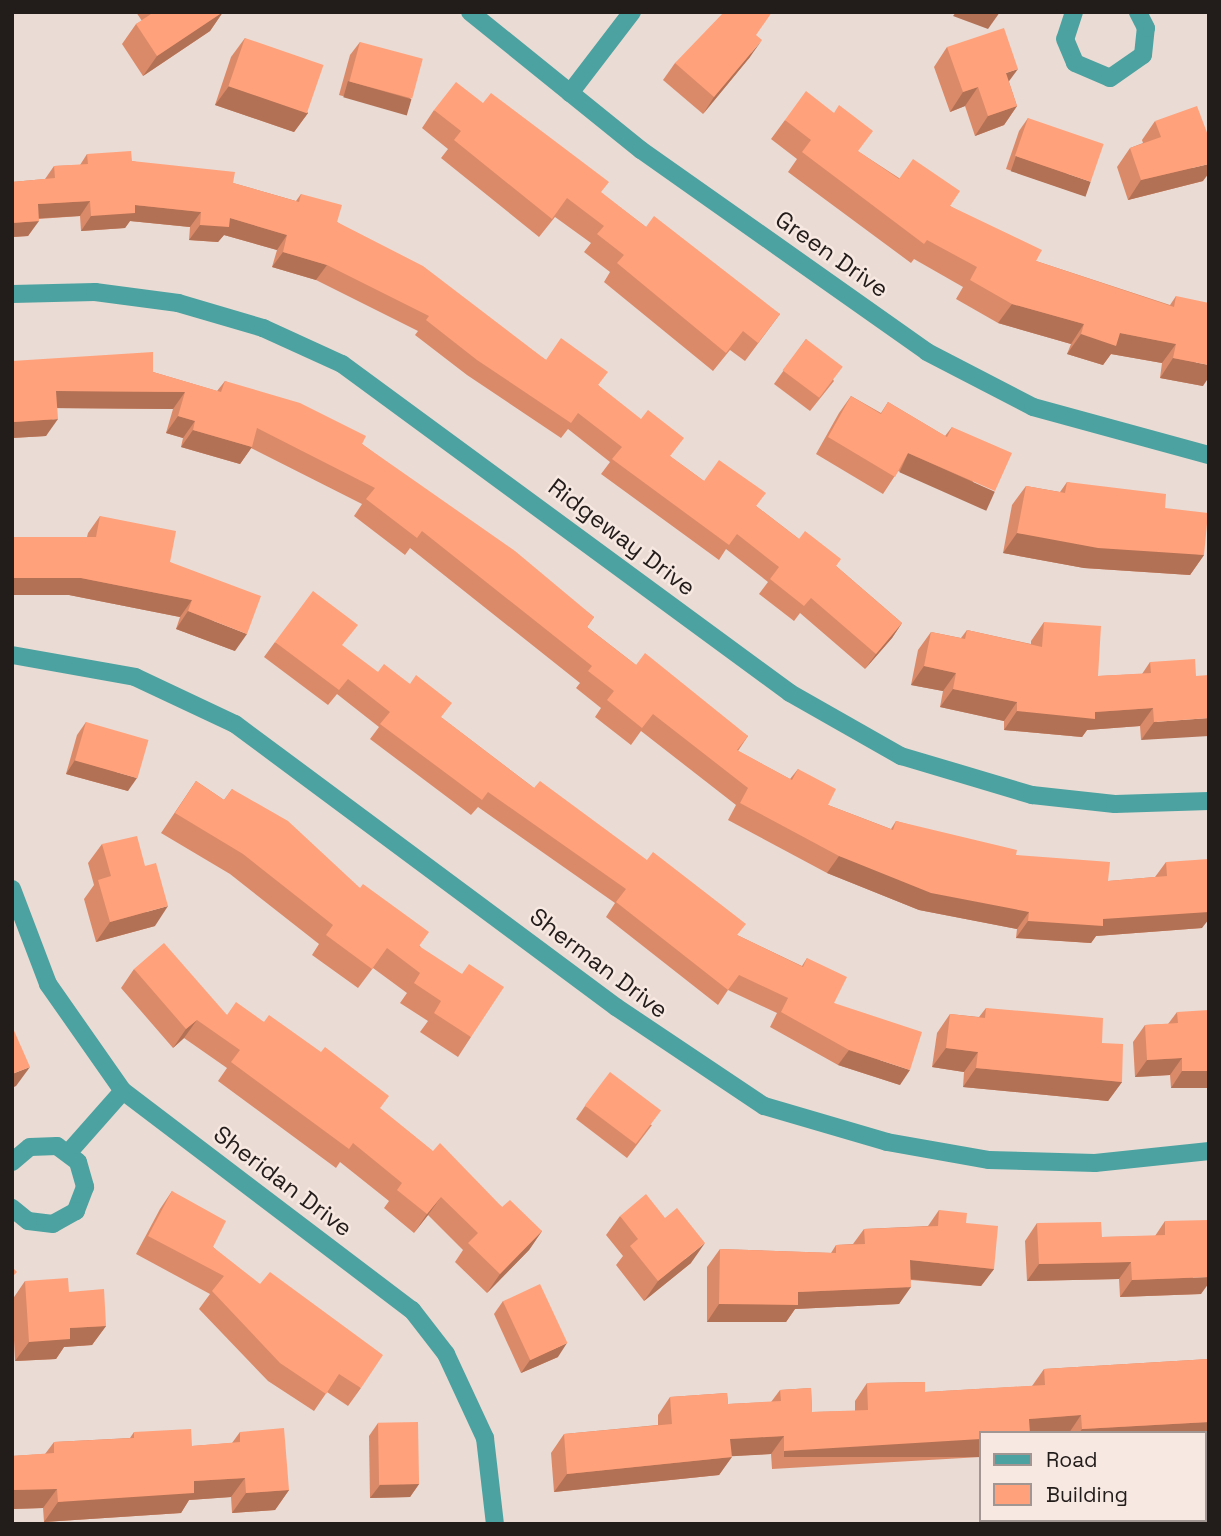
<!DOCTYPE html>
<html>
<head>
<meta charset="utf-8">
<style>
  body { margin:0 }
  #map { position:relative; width:1221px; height:1536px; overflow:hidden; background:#eadbd4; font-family:"Space Grotesk",sans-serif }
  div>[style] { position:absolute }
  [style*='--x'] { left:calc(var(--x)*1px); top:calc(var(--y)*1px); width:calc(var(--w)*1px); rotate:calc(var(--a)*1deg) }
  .minor>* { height:18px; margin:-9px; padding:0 9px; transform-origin:9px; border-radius:9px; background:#4ca2a0 }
  .wall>* { inset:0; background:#db8a69 }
  .shaded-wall>* { inset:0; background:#b27155; transform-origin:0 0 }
  .building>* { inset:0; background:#ffa17a; transform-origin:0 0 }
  span { translate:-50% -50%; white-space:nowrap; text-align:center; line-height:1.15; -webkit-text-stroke:5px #f7e8e2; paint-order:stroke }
  .street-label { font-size:24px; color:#221c1a }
  .frame { position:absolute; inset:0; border:14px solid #221c1a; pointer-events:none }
  .legend { position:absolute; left:979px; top:1431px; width:228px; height:91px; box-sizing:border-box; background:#f7e8e2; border:2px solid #a29692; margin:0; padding:9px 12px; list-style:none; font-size:21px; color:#221c1a }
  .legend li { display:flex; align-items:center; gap:14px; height:35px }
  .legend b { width:35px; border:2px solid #a29692 }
</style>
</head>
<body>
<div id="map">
  <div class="minor">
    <i style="--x:470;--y:12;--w:220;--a:38.9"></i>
    <i style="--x:641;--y:150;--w:350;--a:35.2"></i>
    <i style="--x:927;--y:352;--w:119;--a:27.4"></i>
    <i style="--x:1033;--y:407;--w:182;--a:15.3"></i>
    <i style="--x:1074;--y:12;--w:28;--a:108"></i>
    <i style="--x:1065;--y:39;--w:26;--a:67"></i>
    <i style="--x:1075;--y:63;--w:38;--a:23"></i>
    <i style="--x:1110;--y:78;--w:40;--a:-34.9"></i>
    <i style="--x:1143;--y:55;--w:27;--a:-84"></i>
    <i style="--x:1146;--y:28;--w:18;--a:-117"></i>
    <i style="--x:570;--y:93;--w:102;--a:-52.6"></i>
    <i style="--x:12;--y:294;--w:83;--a:-1.4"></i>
    <i style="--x:95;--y:292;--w:84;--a:7.5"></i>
    <i style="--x:178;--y:303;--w:89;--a:16.4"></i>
    <i style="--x:263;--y:328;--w:87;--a:24.5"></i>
    <i style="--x:342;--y:364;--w:556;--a:36.29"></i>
    <i style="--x:790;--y:693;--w:128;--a:29.6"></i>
    <i style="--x:901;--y:756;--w:137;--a:16.6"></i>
    <i style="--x:1032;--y:795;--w:83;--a:6.2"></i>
    <i style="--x:1115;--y:804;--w:94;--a:-1.8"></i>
    <i style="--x:12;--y:655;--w:125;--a:10.1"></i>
    <i style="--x:135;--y:677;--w:110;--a:25.2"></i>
    <i style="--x:235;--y:724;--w:475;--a:36.6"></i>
    <i style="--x:616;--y:1007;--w:178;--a:33.8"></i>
    <i style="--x:764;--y:1106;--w:128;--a:16.3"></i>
    <i style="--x:887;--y:1142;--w:104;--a:10"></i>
    <i style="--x:989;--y:1160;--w:106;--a:1.6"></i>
    <i style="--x:1095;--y:1163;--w:115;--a:-6"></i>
    <i style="--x:12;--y:889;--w:102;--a:69.2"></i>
    <i style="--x:48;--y:984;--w:131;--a:55"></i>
    <i style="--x:123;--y:1091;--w:363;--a:37.2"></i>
    <i style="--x:412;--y:1310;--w:56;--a:52.3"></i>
    <i style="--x:446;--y:1354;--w:93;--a:65.1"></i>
    <i style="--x:485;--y:1438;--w:87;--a:83.4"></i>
    <i style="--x:69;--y:1152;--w:81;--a:-48.5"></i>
    <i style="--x:12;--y:1162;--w:23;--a:-40"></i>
    <i style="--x:30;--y:1147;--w:27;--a:-2"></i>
    <i style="--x:57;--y:1146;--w:26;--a:37"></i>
    <i style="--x:78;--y:1162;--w:26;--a:74"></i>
    <i style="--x:85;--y:1187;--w:26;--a:111"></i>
    <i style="--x:76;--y:1211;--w:26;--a:151"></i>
    <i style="--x:53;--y:1224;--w:25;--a:-173"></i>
    <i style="--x:28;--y:1221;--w:21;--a:-141"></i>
    <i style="--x:1205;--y:1512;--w:4;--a:-14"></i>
    <i style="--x:1078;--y:1524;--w:49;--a:-4.7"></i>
  </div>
  <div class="wall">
    <i style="clip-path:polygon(136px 12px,223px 12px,210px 31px,143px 76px,122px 44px,136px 24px,142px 21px)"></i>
    <i style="clip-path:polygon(756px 35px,750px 57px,703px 114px,663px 80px,675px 63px)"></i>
    <i style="clip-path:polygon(245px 38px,308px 113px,294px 132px,215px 105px,231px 57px)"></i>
    <i style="clip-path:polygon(360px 42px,411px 99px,402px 113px,339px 95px,350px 55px)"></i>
    <i style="clip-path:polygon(947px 47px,1009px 82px,1017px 106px,1004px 125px,975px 136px,965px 106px,950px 112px,934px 67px)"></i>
    <i style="clip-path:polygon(434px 110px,601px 193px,646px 227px,780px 314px,745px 361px,730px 350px,713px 371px,604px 282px,610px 272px,584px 252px,591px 243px,555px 217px,539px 237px,441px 158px,448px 149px,422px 128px)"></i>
    <i style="clip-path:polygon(1028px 118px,1082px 195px,1006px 169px,1019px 131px)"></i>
    <i style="clip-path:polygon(785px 120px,859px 152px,899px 178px,950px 206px,1036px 261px,1170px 305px,1176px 296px,1203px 386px,1160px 378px,1162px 363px,1111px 354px,1103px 365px,1067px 354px,1071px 344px,998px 323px,956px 299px,963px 287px,914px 259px,911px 263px,788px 172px,797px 159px,771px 139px)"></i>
    <i style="clip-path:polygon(1155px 121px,1203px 181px,1128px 200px,1117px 167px,1130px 148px,1143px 143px,1142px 140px)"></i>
    <i style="clip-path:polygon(87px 154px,132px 161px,233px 183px,296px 201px,301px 194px,337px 222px,546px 360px,598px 385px,671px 457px,704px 481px,756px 506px,799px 539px,836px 566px,902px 623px,892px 638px,865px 669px,800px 613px,794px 621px,759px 594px,768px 582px,726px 549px,719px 560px,601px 474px,610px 462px,568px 429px,561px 438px,467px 375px,415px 335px,418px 331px,316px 280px,272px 267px,277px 250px,224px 235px,218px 242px,189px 240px,190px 227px,130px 221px,125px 228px,81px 231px,80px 216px,39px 219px,28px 236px,12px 237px,12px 182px,45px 179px,54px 166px,80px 165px)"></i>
    <i style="clip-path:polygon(806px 339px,834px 381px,810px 411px,774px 384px)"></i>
    <i style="clip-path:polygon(12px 361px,153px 372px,217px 391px,225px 381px,362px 444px,594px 617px,587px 627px,636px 665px,748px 736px,738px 751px,790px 779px,798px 769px,828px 805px,891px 829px,896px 821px,1108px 881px,1155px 877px,1166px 862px,1202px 928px,1096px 936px,1091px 943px,1016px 938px,1017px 929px,919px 910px,827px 873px,728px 820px,736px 805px,641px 731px,631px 745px,595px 717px,601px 708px,576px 688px,580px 683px,410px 548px,405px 555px,354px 516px,362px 504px,251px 448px,240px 464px,181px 447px,183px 438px,166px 433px,173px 409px,57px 408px,46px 436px,12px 438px)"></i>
    <i style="clip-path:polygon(851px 396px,881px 413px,888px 402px,945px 436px,952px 427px,983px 508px,898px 471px,883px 494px,816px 454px,839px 413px)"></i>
    <i style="clip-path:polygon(1067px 482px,1165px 508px,1204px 555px,1190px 575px,1084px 568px,1003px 553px,1012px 505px,1026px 486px,1060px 492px)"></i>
    <i style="clip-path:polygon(100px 516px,170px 562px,235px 651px,176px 629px,180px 617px,69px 595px,12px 595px,12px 537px,87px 537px,88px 533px)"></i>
    <i style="clip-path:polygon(1044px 622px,1098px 676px,1142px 674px,1150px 662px,1196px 676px,1141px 740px,1140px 726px,1087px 730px,1082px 737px,1004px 730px,1004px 721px,940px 707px,943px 691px,911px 685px,918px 650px,931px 632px,961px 638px,967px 630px,1031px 644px,1031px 641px)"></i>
    <i style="clip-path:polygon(275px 642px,442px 718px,534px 788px,737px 935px,802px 966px,807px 958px,834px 1003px,900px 1085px,838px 1065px,770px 1027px,777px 1013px,728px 990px,718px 1005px,606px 917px,615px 903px,478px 807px,471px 815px,370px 739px,379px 727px,337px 694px,328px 705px,264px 657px)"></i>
    <i style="clip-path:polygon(86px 722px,128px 791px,66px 774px,77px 735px)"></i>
    <i style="clip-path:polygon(196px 781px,224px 800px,232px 789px,420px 946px,471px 1037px,458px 1057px,420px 1032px,428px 1021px,400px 1003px,407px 993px,373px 968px,358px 988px,312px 955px,319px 944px,230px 874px,161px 833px)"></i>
    <i style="clip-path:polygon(102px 844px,155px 926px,96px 942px,84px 899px,94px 885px,88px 863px)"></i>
    <i style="clip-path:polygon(134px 969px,227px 1015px,380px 1109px,502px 1207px,542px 1231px,529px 1250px,487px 1293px,455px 1262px,463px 1250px,428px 1215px,414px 1233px,384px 1208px,389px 1201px,340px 1162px,336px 1168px,218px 1081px,227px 1068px,184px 1038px,173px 1048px,121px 988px)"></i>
    <i style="clip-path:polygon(986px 1008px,1102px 1043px,1122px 1082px,1108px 1101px,963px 1087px,964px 1072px,932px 1067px,937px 1033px,950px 1014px,979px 1017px)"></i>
    <i style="clip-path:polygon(1177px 1012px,1209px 1088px,1171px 1088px,1170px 1075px,1135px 1077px,1133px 1042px,1145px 1025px,1168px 1024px)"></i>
    <i style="clip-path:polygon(585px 1106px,652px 1125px,627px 1158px,576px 1119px)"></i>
    <i style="clip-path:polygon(172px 1191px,213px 1247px,361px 1388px,348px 1406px,327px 1392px,314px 1411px,268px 1381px,199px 1309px,210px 1294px,136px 1254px,160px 1209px)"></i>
    <i style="clip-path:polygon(939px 1210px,966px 1223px,994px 1269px,981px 1286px,911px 1280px,899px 1304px,795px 1309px,786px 1322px,707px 1322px,707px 1267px,720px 1249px,831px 1253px,836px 1245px,853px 1244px,864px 1229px,928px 1226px)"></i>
    <i style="clip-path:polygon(620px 1216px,691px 1263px,644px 1301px,616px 1265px,623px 1256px,606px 1235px)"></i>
    <i style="clip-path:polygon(1165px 1221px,1201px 1294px,1120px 1297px,1119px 1279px,1027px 1281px,1025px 1241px,1037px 1223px,1102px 1237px,1155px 1236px)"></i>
    <i style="clip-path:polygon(25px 1281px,106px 1326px,92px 1345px,64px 1347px,56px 1359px,15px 1361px,12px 1300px)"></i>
    <i style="clip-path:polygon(503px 1301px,558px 1357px,521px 1373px,494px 1314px)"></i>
    <i style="clip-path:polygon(1209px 1359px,1208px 1440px,1205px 1440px,1205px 1433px,981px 1433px,981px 1457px,772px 1469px,771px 1454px,732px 1456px,719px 1475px,554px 1492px,551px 1453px,564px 1434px,658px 1425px,658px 1415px,670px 1397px,727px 1393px,728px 1404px,771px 1402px,780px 1390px,811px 1388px,812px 1412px,855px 1411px,855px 1401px,867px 1383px,925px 1382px,925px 1392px,1032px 1386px,1044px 1369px)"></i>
    <i style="clip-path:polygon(378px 1423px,419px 1484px,410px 1497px,370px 1498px,369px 1436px)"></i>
    <i style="clip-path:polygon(134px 1432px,192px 1446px,232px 1443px,240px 1432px,289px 1490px,275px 1510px,232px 1513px,231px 1497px,189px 1500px,181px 1513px,44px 1522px,43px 1508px,12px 1509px,12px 1456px,45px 1454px,54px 1442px,130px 1438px)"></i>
  </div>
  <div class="shaded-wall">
    <i style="clip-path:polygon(223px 12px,210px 31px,143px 76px,157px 56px)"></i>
    <i style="clip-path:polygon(956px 12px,1000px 12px,988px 29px,953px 16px)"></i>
    <i style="clip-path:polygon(762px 40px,750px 57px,703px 114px,714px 97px)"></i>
    <i style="clip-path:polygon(1018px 69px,1004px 88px,1006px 73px)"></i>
    <i style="left:348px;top:81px;width:66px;height:17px;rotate:16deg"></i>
    <i style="clip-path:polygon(229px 86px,308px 113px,294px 132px,215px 105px)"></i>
    <i style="clip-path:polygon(978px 87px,965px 106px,950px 112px,963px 92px)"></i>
    <i style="clip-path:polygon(1017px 106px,1004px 125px,975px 136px,988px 116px)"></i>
    <i style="left:1016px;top:156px;width:79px;height:16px;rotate:19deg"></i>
    <i style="clip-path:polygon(1209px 164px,1209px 173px,1203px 181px,1128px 200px,1141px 180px)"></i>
    <i style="clip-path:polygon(90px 201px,80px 216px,27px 219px,38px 204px)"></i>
    <i style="clip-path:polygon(135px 205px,201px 212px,190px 227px,130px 221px,125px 228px,81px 231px,91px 216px)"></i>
    <i style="clip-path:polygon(230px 218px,287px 235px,277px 250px,224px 235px,218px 242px,189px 240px,200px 225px)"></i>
    <i style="clip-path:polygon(39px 221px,28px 236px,12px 237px,12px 223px)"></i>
    <i style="clip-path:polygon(283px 252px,327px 265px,316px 280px,272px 267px)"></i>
    <i style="clip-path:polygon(1012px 304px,1084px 324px,1071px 344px,998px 323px)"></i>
    <i style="clip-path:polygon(1120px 333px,1176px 344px,1162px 363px,1111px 354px,1103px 365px,1067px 354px,1081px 334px)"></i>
    <i style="clip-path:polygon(1173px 358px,1209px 365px,1209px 377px,1203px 386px,1160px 378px)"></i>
    <i style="clip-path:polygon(56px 391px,185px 392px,173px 409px,44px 408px)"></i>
    <i style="clip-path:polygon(178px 416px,195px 421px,183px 438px,166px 433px)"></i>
    <i style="clip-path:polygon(58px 419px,46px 436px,12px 438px,12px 424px,14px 422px)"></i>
    <i style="clip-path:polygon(193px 430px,252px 447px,240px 464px,181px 447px)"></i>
    <i style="left:908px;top:453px;width:95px;height:21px;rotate:24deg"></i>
    <i style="clip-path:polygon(1017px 533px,1204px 555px,1190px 575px,1084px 568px,1003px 553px)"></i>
    <i style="clip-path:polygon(12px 578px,81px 578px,192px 600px,180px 617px,69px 595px,12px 595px)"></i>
    <i style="clip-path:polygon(188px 611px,247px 634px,235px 651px,176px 629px)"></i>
    <i style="clip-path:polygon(902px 623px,892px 638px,865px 669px,876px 654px)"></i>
    <i style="clip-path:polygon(924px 666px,956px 673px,943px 691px,911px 685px)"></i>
    <i style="clip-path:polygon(953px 689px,1017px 702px,1004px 721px,940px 707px)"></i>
    <i style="clip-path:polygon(1153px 708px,1140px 726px,1087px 730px,1082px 737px,1004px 730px,1017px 711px,1095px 712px)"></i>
    <i style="clip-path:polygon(1209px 718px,1209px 736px,1141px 740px,1154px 722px)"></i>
    <i style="clip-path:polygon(75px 760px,137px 778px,128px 791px,66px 774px)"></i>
    <i style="clip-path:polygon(839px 856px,1029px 912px,1017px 929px,919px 910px,827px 873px)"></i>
    <i style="clip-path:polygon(1209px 902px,1209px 919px,1202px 928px,1096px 936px,1091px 943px,1016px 938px,1028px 921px)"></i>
    <i style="clip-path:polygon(168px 906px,155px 926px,96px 942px,110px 922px)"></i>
    <i style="clip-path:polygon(197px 1020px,184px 1038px,173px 1048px,186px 1029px)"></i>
    <i style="clip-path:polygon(946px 1048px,978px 1052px,964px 1072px,932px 1067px)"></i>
    <i style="clip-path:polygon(849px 1050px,910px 1070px,900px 1085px,838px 1065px)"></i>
    <i style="clip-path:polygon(1182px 1058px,1170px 1075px,1135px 1077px,1147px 1060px)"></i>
    <i style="clip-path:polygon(30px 1067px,16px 1086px,12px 1088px,12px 1074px)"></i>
    <i style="clip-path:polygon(976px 1068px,1122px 1082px,1108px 1101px,963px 1087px)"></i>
    <i style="clip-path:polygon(1182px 1071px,1209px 1071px,1209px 1088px,1171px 1088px)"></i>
    <i style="clip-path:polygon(441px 1197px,428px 1215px,414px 1233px,427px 1214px)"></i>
    <i style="clip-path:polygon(542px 1231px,529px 1250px,487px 1293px,500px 1274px)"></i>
    <i style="clip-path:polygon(705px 1243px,691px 1263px,644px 1301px,658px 1281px)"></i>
    <i style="clip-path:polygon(910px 1260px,994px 1269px,981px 1286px,898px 1278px)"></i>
    <i style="clip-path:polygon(1131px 1262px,1119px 1279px,1027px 1281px,1039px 1264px)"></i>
    <i style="clip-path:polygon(1209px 1277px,1209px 1283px,1201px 1294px,1120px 1297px,1132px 1280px)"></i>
    <i style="clip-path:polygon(911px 1287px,899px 1304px,795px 1309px,786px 1322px,707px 1322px,719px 1304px,798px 1292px)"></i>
    <i style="clip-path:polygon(106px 1326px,92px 1345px,64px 1347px,56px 1359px,15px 1361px,29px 1342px,70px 1328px)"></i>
    <i style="clip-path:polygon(567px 1343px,558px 1357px,521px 1373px,530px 1360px)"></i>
    <i style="clip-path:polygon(1081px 1415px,1069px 1433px,1019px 1433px,1029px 1419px)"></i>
    <i style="clip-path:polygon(1209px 1422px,1208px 1440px,1205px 1440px,1205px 1433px,1079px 1433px,1082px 1429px)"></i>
    <i style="clip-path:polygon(784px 1436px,771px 1454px,718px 1457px,730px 1439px)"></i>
    <i style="left:981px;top:1439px;width:18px;height:197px;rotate:90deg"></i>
    <i style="clip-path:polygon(732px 1457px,719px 1475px,554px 1492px,567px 1474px)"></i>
    <i style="clip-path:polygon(245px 1478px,231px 1497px,189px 1500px,181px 1513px,44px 1522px,58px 1502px,194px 1481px)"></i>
    <i style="clip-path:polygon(419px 1484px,410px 1497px,370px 1498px,380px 1485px)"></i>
    <i style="clip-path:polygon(57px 1489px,43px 1508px,12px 1509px,12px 1490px)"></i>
    <i style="clip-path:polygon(289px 1490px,275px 1510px,232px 1513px,246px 1493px)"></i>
  </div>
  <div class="building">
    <i style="clip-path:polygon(154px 12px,223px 12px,157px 56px,136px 24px)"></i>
    <i style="clip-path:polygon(724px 12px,772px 12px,756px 35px,762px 40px,714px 97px,675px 63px)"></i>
    <i style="clip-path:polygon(1004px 28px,1018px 69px,1006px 73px,1017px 106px,988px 116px,978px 87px,963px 92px,947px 47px)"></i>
    <i style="left:245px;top:38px;width:83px;height:51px;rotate:19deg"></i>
    <i style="left:360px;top:42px;width:65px;height:41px;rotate:15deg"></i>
    <i style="clip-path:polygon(456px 82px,483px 103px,491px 93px,609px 182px,601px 192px,646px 227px,654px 216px,780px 314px,758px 343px,743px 331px,726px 353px,617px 263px,624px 255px,597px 234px,604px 226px,567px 198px,552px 219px,454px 140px,461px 131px,434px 110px)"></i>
    <i style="clip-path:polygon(806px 91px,834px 113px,839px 105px,873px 131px,858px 151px,899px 179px,913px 159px,960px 191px,950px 206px,1042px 250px,1036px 261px,1174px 307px,1176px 296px,1209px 303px,1209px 365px,1173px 358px,1176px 344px,1120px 333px,1116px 346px,1081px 334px,1084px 324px,1012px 304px,970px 280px,977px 267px,927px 240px,924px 244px,802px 152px,811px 140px,785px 120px)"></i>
    <i style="clip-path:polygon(1197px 106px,1209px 138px,1209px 164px,1141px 180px,1130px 148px,1161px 137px,1155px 121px)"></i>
    <i style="left:1028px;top:118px;width:80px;height:40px;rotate:19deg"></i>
    <i style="clip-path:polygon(131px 151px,132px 161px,235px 172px,233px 183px,299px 202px,301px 194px,342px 205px,337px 222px,423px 266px,546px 360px,561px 338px,608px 372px,598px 385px,641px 419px,648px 410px,684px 438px,670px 456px,704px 481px,719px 460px,766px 493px,756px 506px,799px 539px,805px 531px,841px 559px,836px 566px,902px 623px,876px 654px,811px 598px,804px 606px,770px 579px,779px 567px,737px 534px,729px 545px,612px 459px,622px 447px,578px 413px,571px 423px,477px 360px,426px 320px,429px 316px,327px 265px,283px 252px,287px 235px,230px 218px,229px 227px,200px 225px,201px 212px,135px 205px,135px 213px,91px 216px,90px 201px,38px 204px,39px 221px,12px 223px,12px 182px,55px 178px,54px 166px,88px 164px,87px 154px)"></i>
    <i style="left:806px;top:339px;width:46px;height:39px;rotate:37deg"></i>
    <i style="clip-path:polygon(153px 352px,153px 372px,221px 392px,225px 381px,300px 403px,366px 436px,362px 444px,515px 551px,594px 617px,587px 627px,636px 665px,645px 653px,748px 736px,737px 750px,792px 780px,798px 769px,836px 789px,828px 805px,893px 830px,896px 821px,1017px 850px,1016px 855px,1110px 862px,1108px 881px,1167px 876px,1166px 862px,1209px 859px,1209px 912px,1103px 919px,1103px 926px,1028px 921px,1029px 912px,931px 893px,839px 856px,740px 803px,748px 788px,653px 714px,642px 728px,607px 700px,614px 691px,588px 671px,592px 666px,422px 531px,417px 538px,366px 499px,375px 488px,257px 428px,252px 447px,193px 430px,195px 421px,178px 416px,185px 392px,56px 391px,58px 419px,14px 422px,14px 411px,12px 411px,12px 361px)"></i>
    <i style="clip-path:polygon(851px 396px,881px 414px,888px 402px,947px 437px,952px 427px,1012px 453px,995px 491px,908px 453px,895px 477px,828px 437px)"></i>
    <i style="clip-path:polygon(1067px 482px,1166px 494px,1165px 508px,1208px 513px,1204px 555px,1098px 548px,1017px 533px,1026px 486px,1065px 493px)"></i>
    <i style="clip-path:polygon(100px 516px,176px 531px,170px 562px,261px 596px,247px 634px,188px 611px,192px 600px,81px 578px,12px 578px,12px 537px,96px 537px)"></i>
    <i style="clip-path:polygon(313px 591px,358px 625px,342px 645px,378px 672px,384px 664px,410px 684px,416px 675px,452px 703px,441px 717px,534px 788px,540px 781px,647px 860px,653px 852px,746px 924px,737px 935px,803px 967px,807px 958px,847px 977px,834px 1003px,922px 1032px,910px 1070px,849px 1050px,781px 1012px,788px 998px,739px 975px,728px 990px,616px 902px,626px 889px,488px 792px,482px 800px,380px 724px,390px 712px,348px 679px,339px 690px,275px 642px)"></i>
    <i style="clip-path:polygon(1044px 622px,1101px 626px,1098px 676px,1151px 673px,1150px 662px,1195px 659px,1196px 676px,1209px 675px,1209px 718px,1154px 722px,1153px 708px,1095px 712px,1095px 719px,1017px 711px,1017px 702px,953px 689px,956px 673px,924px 666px,931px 632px,965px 639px,967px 630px,1042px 647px)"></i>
    <i style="left:86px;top:722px;width:65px;height:40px;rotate:16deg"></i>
    <i style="clip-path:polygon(196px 781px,224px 800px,232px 789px,288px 821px,360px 888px,363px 884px,429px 932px,419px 946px,462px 974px,469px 964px,504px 987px,471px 1037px,434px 1013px,441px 1001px,414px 983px,420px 973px,387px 948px,372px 969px,326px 935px,333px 925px,243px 854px,175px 813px)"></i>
    <i style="clip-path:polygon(137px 836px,145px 866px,156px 863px,168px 906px,110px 922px,98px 880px,111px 876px,102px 844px)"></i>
    <i style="clip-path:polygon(164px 943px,227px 1015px,236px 1002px,264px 1022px,269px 1015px,321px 1052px,325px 1047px,389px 1096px,380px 1108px,433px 1151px,440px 1143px,502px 1207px,510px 1200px,542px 1231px,500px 1274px,468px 1243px,478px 1233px,441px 1197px,427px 1214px,397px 1190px,402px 1183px,353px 1143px,349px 1149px,231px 1062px,240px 1050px,197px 1020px,186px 1029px,134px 969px)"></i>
    <i style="clip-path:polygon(986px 1008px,1103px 1018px,1102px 1043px,1123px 1044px,1122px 1082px,976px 1068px,978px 1052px,946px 1048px,950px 1014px,985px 1018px)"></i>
    <i style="clip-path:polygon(1209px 1010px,1209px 1071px,1182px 1071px,1182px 1058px,1147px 1060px,1145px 1025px,1178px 1023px,1177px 1012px)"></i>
    <i style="clip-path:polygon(12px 1026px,30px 1067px,12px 1074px)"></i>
    <i style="left:610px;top:1072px;width:64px;height:42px;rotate:37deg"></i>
    <i style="clip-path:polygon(172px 1191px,226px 1221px,213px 1247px,260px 1284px,270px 1272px,383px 1355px,361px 1388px,339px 1374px,326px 1394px,280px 1363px,212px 1291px,224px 1276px,148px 1236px)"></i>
    <i style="clip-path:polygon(646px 1194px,665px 1218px,677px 1208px,705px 1243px,658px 1281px,630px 1246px,638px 1239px,620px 1216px)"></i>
    <i style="clip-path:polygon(939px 1210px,967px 1213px,966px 1223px,998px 1226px,994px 1269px,910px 1260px,911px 1287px,798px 1292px,798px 1305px,719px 1304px,720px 1249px,836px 1253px,836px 1245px,865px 1244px,864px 1229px,938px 1226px)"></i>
    <i style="clip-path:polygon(1209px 1220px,1209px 1277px,1132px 1280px,1131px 1262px,1039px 1264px,1037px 1223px,1101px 1222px,1102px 1237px,1165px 1235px,1165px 1221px)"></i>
    <i style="clip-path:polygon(12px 1267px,17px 1272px,12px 1277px)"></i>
    <i style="clip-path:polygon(68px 1278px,69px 1292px,104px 1289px,106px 1326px,70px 1328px,70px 1339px,29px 1342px,25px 1281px)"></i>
    <i style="left:540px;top:1284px;width:65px;height:41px;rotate:65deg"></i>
    <i style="clip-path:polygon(1209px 1359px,1209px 1422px,1082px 1429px,1081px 1415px,1029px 1419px,1030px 1433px,981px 1433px,981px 1439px,784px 1451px,784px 1436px,730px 1439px,732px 1457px,567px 1474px,564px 1434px,672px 1424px,670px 1397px,727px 1393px,728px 1404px,781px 1401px,780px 1390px,811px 1388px,812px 1412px,868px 1410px,867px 1383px,925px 1382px,925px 1392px,1045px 1385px,1044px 1369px)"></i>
    <i style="left:418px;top:1422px;width:62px;height:40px;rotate:89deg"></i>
    <i style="clip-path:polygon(284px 1428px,289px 1490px,246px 1493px,245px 1478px,194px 1481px,194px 1493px,58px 1502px,57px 1489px,12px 1490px,12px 1456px,54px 1453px,54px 1442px,134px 1438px,134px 1432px,191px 1429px,192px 1446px,240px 1442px,240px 1432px)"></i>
  </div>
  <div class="street-label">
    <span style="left:832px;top:254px;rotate:35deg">Green Drive</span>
    <span style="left:622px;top:537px;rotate:37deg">Ridgeway Drive</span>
    <span style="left:599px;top:963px;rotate:37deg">Sherman Drive</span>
    <span style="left:283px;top:1181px;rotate:37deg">Sheridan Drive</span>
  </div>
  <div class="frame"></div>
  <ul class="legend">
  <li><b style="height:9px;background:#4ca2a0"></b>Road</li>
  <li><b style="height:19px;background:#ffa17a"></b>Building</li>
  </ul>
</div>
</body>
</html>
